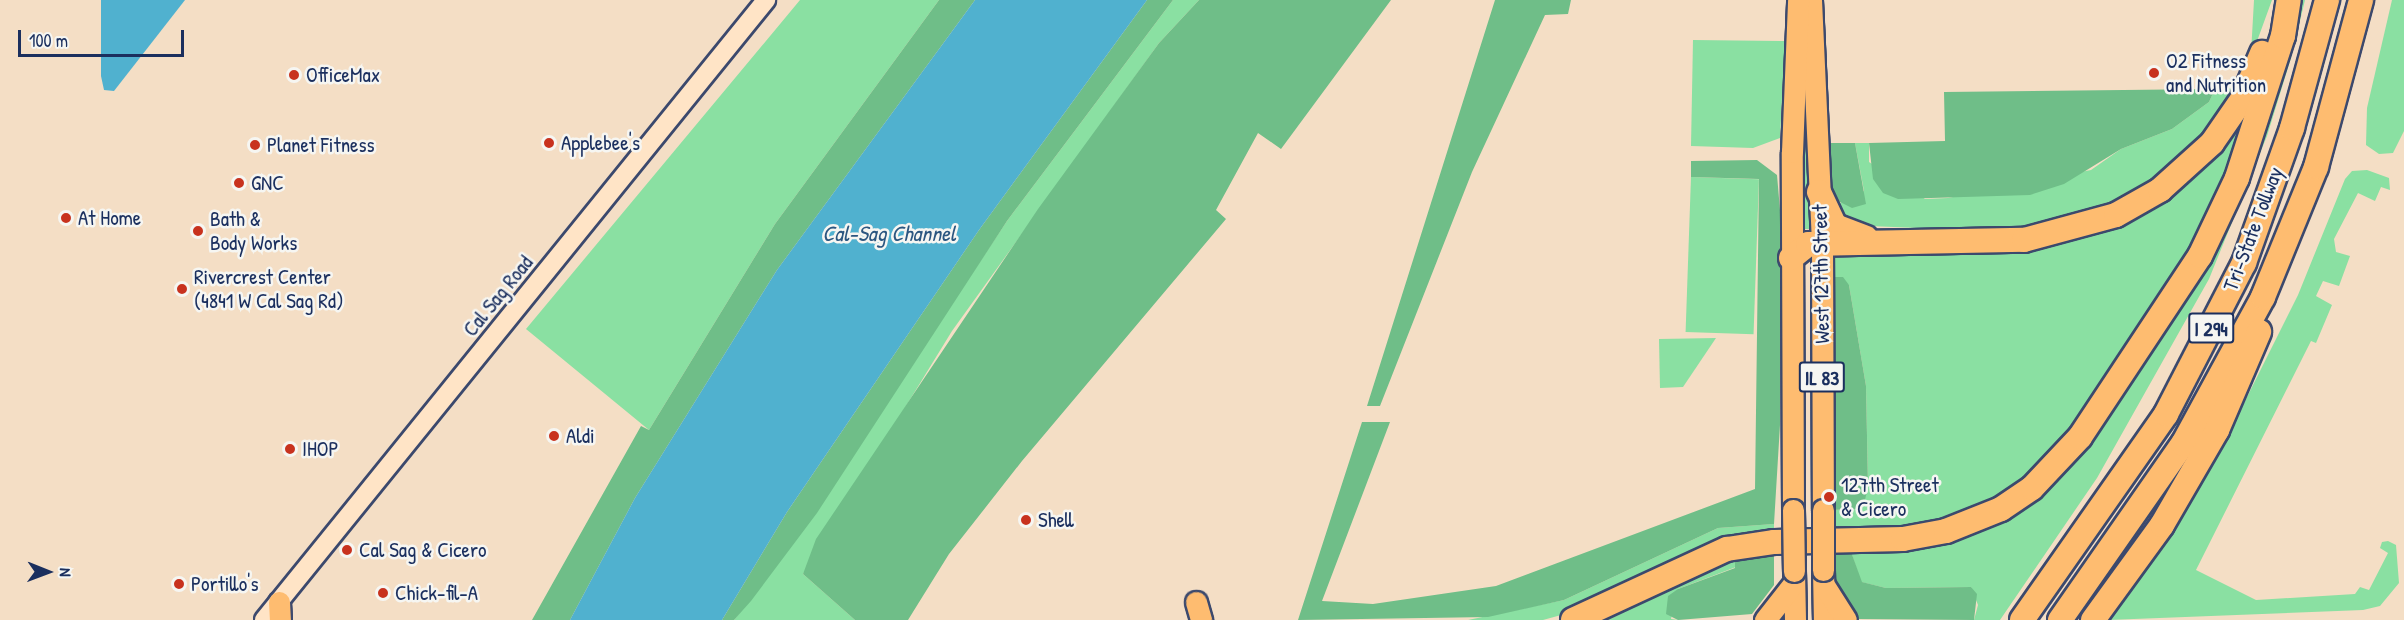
<!DOCTYPE html>
<html>
<head>
<meta charset="utf-8">
<style>
  body { margin:0 }
  #map { position:relative; width:2404px; height:620px; overflow:hidden; background:#f4dec5; font-family:"Patrick Hand",sans-serif }
  div>[style] { position:absolute }
  [style*='--x'] { left:calc(var(--x)*1px); top:calc(var(--y)*1px); width:calc(var(--w)*1px); rotate:calc(var(--a)*1deg) }
  .green>* { inset:0; background:#8ae0a2; transform-origin:0 0 }
  .forest>* { inset:0; background:#6fbe88 }
  .water>* { inset:0; background:#50b1cf }
  .roads { filter:drop-shadow(2px 0 #3c496d) drop-shadow(-2px 0 #3c496d) drop-shadow(0 2px #3c496d) drop-shadow(0 -2px #3c496d) }
  .secondary>* { height:18px; margin:-9px; padding:0 9px; transform-origin:9px; border-radius:9px; background:#ffe4c6 }
  .primary>* { height:21px; margin:-10.5px; padding:0 10.5px; transform-origin:10.5px; border-radius:10.5px; background:#febc70 }
  .highway>* { height:24px; margin:-12px; padding:0 12px; transform-origin:12px; border-radius:12px; background:#febc70 }
  .bridges { filter:drop-shadow(2px 0 #3c496d) drop-shadow(-2px 0 #3c496d) drop-shadow(0 2px #3c496d) drop-shadow(0 -2px #3c496d) }
  .primary-bridge>* { height:21px; margin:-10.5px; padding:0 10.5px; transform-origin:10.5px; border-radius:10.5px; background:#febc70 }
  .dots>* { width:16px; height:16px; translate:-50% -50%; box-sizing:border-box; border:3px solid #f6f6f2; border-radius:50% }
  span { translate:-50% -50%; white-space:nowrap; text-align:center; line-height:1.15; -webkit-text-stroke:5px #f6f6f2; paint-order:stroke }
  .shield-label span { padding:2px 4px; background:#f6f6f2; border:2px solid; border-radius:4px; -webkit-text-stroke-width:0 }
  .shield-label { font-size:20px; color:#1b2f5e; font-weight:700 }
  .poi-label { font-size:21px; color:#1b2f5e }
  .left { translate:0 -50%; text-align:left }
  .street-label { font-size:21px; color:#1b2f5e }
  .water-label { font-size:22px; color:#2b5680; font-style:italic }
  .north { position:absolute; left:18px; top:542px; width:60px; height:60px; -webkit-text-stroke:4px #f6f6f2; paint-order:stroke; rotate:91deg; font-size:16px; font-weight:700; line-height:24px; text-align:center; color:#1b2f5e }
  .north::after { content:''; display:block; margin:auto; width:21px; height:27px; background:#1b2f5e; clip-path:polygon(50% 0,100% 100%,50% 72%,0 100%) }
  .scale { position:absolute; left:18px; top:30px; width:166px; height:27px; box-sizing:border-box; border:3px solid #1b2f5e; border-top:0; padding-left:8px; font-size:18px; line-height:21px; white-space:nowrap; color:#1b2f5e; -webkit-text-stroke:4px #f6f6f2; paint-order:stroke }
</style>
</head>
<body>
<div id="map">
  <div class="green">
    <i style="clip-path:polygon(800px 0,939px 0,775px 224px,649px 430px,526px 329px)"></i>
    <i style="clip-path:polygon(1173px 0,1199px 0,1159px 43px,952px 331px,803px 574px,855px 620px,734px 620px,780px 561px,1007px 221px)"></i>
    <i style="clip-path:polygon(2254px 0,2272px 0,2240px 88px,2202px 140px,2151px 184px,2087px 214px,2048px 225px,1966px 230px,1845px 225px,1838px 204px,1864px 191px,1855px 143px,1869px 143px,1869px 162px,1925px 199px,1948px 198px,2091px 170px,2121px 149px,2172px 129px,2209px 102px,2215px 89px,2236px 88px,2251px 53px)"></i>
    <i style="clip-path:polygon(2300px 0,2305px 0,2291px 58px,2267px 136px,2209px 279px,2097px 478px,2000px 620px,1974px 620px,1978px 605px,1971px 587px,1886px 588px,1861px 582px,1850px 549px,2010px 511px,2186px 293px)"></i>
    <i style="clip-path:polygon(2392px 0,2404px 0,2404px 131px,2393px 153px,2379px 154px,2366px 145px,2367px 108px)"></i>
    <i style="clip-path:polygon(1693px 40px,1785px 41px,1780px 138px,1753px 148px,1691px 146px)"></i>
    <i style="clip-path:polygon(2251px 101px,2246px 131px,2188px 258px,2071px 435px,2016px 487px,1987px 505px,1931px 526px,1833px 532px,1832px 510px,1857px 509px,1868px 487px,1867px 436px,1866px 386px,1849px 285px,1828px 277px,1828px 255px,2092px 232px)"></i>
    <i style="clip-path:polygon(1803px 127px,1811px 139px,1814px 229px,1800px 229px)"></i>
    <i style="clip-path:polygon(2367px 170px,2389px 178px,2390px 190px,2381px 187px,2375px 201px,2358px 193px,2334px 239px,2336px 252px,2350px 256px,2339px 286px,2323px 281px,2316px 296px,2332px 305px,2316px 343px,2311px 341px,2196px 570px,2256px 600px,2355px 594px,2360px 587px,2369px 590px,2388px 553px,2380px 548px,2382px 542px,2388px 541px,2396px 545px,2399px 583px,2380px 606px,2363px 610px,2108px 620px,2223px 445px,2298px 295px,2345px 179px,2352px 171px)"></i>
    <i style="left:1691px;top:177px;width:68px;height:155px;rotate:2deg"></i>
    <i style="clip-path:polygon(1716px 338px,1683px 387px,1660px 388px,1659px 339px)"></i>
    <i style="clip-path:polygon(1774px 524px,1774px 532px,1572px 612px,1543px 620px,1468px 620px,1564px 600px,1718px 528px)"></i>
    <i style="clip-path:polygon(1752px 550px,1736px 567px,1678px 589px,1671px 619px,1678px 620px,1595px 620px)"></i>
  </div>
  <div class="forest">
    <i style="clip-path:polygon(939px 0,975px 0,777px 270px,635px 498px,570px 620px,532px 620px,641px 426px,649px 430px,775px 224px)"></i>
    <i style="clip-path:polygon(1147px 0,1173px 0,1007px 221px,817px 513px,751px 601px,734px 620px,722px 620px,787px 512px,979px 230px)"></i>
    <i style="clip-path:polygon(1199px 0,1391px 0,1281px 149px,1258px 133px,1216px 210px,1226px 219px,1022px 461px,949px 554px,908px 620px,855px 620px,803px 574px,816px 539px,1038px 209px,1159px 43px)"></i>
    <i style="clip-path:polygon(1495px 0,1571px 0,1568px 14px,1545px 15px,1472px 172px,1380px 406px,1367px 406px)"></i>
    <i style="clip-path:polygon(2215px 89px,2209px 102px,2172px 129px,2121px 149px,2064px 184px,2030px 195px,1898px 199px,1883px 193px,1873px 179px,1869px 143px,1945px 141px,1944px 92px)"></i>
    <i style="clip-path:polygon(1827px 143px,1855px 143px,1866px 204px,1852px 208px,1828px 196px)"></i>
    <i style="clip-path:polygon(1757px 160px,1777px 175px,1780px 210px,1780px 425px,1774px 524px,1718px 528px,1564px 600px,1488px 617px,1298px 620px,1362px 422px,1390px 422px,1322px 601px,1373px 604px,1496px 586px,1755px 489px,1759px 179px,1691px 177px,1691px 161px)"></i>
    <i style="clip-path:polygon(1828px 277px,1843px 277px,1849px 285px,1866px 386px,1868px 487px,1864px 504px,1857px 509px,1832px 510px)"></i>
    <i style="clip-path:polygon(1834px 549px,1850px 549px,1862px 582px,1886px 588px,1971px 587px,1977px 594px,1974px 620px,1859px 619px,1836px 592px)"></i>
    <i style="clip-path:polygon(1774px 551px,1774px 585px,1752px 614px,1678px 620px,1666px 614px,1668px 596px,1678px 589px,1735px 568px,1735px 559px)"></i>
  </div>
  <div class="water">
    <i style="clip-path:polygon(101px 0,185px 0,114px 91px,104px 90px,101px 76px)"></i>
    <i style="clip-path:polygon(975px 0,1147px 0,979px 230px,787px 512px,722px 620px,570px 620px,635px 498px,777px 270px)"></i>
  </div>
  <div class="roads">
    <div class="secondary">
      <i style="--x:264;--y:620;--w:798;--a:-51"></i>
    </div>
    <div class="primary">
      <i style="--x:1811;--y:0;--w:243;--a:87.4"></i>
      <i style="--x:1822;--y:243;--w:267;--a:89.8"></i>
      <i style="--x:1793;--y:510;--w:358;--a:-90.2"></i>
      <i style="--x:1792;--y:152;--w:152;--a:-87.7"></i>
      <i style="--x:1823;--y:570;--w:50;--a:88.9"></i>
      <i style="--x:1794;--y:571;--w:49;--a:88.8"></i>
      <i style="--x:1824;--y:585;--w:41;--a:57.8"></i>
      <i style="--x:279;--y:602;--w:18;--a:87"></i>
      <i style="--x:1196;--y:602;--w:19;--a:74"></i>
      <i style="--x:1765;--y:620;--w:47;--a:-51.9"></i>
    </div>
    <div class="highway">
      <i style="--x:1819;--y:192;--w:38;--a:65"></i>
      <i style="--x:1835;--y:226;--w:33;--a:21"></i>
      <i style="--x:1791;--y:258;--w:22;--a:-39"></i>
      <i style="--x:1808;--y:244;--w:216;--a:-1.1"></i>
      <i style="--x:2024;--y:240;--w:95;--a:-15.2"></i>
      <i style="--x:2116;--y:215;--w:51;--a:-29.6"></i>
      <i style="--x:2160;--y:190;--w:70;--a:-42.1"></i>
      <i style="--x:2212;--y:143;--w:55;--a:-55.4"></i>
      <i style="--x:2243;--y:98;--w:49;--a:-67.1"></i>
      <i style="--x:1573;--y:620;--w:170;--a:-24.8"></i>
      <i style="--x:1727;--y:549;--w:48;--a:-8.5"></i>
      <i style="--x:1774;--y:542;--w:129;--a:-1.3"></i>
      <i style="--x:1903;--y:539;--w:44;--a:-10.5"></i>
      <i style="--x:1946;--y:531;--w:59;--a:-21.8"></i>
      <i style="--x:2001;--y:509;--w:37;--a:-34"></i>
      <i style="--x:2032;--y:488;--w:70;--a:-46.7"></i>
      <i style="--x:2080;--y:437;--w:217;--a:-56.5"></i>
      <i style="--x:2200;--y:256;--w:86;--a:-64.6"></i>
      <i style="--x:2237;--y:178;--w:149;--a:-72.1"></i>
      <i style="--x:2283;--y:36;--w:36;--a:-81"></i>
      <i style="--x:2022;--y:620;--w:251;--a:-55"></i>
      <i style="--x:2166;--y:414;--w:170;--a:-62.7"></i>
      <i style="--x:2244;--y:263;--w:143;--a:-70.4"></i>
      <i style="--x:2292;--y:128;--w:133;--a:-74.7"></i>
      <i style="--x:2060;--y:620;--w:215;--a:-55.1"></i>
      <i style="--x:2183;--y:444;--w:167;--a:-61.4"></i>
      <i style="--x:2263;--y:297;--w:140;--a:-67.8"></i>
      <i style="--x:2316;--y:167;--w:173;--a:-74.9"></i>
      <i style="--x:2093;--y:620;--w:117;--a:-54"></i>
      <i style="--x:2162;--y:525;--w:110;--a:-59.9"></i>
      <i style="--x:2217;--y:430;--w:107;--a:-66.8"></i>
    </div>
  </div>
  <div class="bridges">
    <div class="primary-bridge">
      <i style="--x:1793;--y:510;--w:61;--a:89.1"></i>
      <i style="--x:1823;--y:510;--w:60;--a:90"></i>
    </div>
  </div>
  <div class="dots">
    <i style="left:2154px;top:73px;background:#c8321e"></i>
    <i style="left:294px;top:75px;background:#c8321e"></i>
    <i style="left:549px;top:143px;background:#c8321e"></i>
    <i style="left:255px;top:145px;background:#c8321e"></i>
    <i style="left:239px;top:183px;background:#c8321e"></i>
    <i style="left:66px;top:218px;background:#c8321e"></i>
    <i style="left:198px;top:231px;background:#c8321e"></i>
    <i style="left:182px;top:289px;background:#c8321e"></i>
    <i style="left:554px;top:436px;background:#c8321e"></i>
    <i style="left:290px;top:449px;background:#c8321e"></i>
    <i style="left:1829px;top:497px;background:#c8321e"></i>
    <i style="left:1026px;top:520px;background:#c8321e"></i>
    <i style="left:347px;top:550px;background:#c8321e"></i>
    <i style="left:179px;top:584px;background:#c8321e"></i>
    <i style="left:383px;top:593px;background:#c8321e"></i>
  </div>
  <div class="shield-label">
    <span style="left:2211px;top:328px">I 294</span>
    <span style="left:1822px;top:377px">IL 83</span>
  </div>
  <div class="poi-label">
    <span class="left" style="left:2166px;top:73px">O2 Fitness<br>and Nutrition</span>
    <span class="left" style="left:306px;top:75px">OfficeMax</span>
    <span class="left" style="left:561px;top:143px">Applebee's</span>
    <span class="left" style="left:267px;top:145px">Planet Fitness</span>
    <span class="left" style="left:251px;top:183px">GNC</span>
    <span class="left" style="left:78px;top:218px">At Home</span>
    <span class="left" style="left:210px;top:231px">Bath &amp;<br>Body Works</span>
    <span class="left" style="left:194px;top:289px">Rivercrest Center<br>(4841 W Cal Sag Rd)</span>
    <span class="left" style="left:566px;top:436px">Aldi</span>
    <span class="left" style="left:302px;top:449px">IHOP</span>
    <span class="left" style="left:1841px;top:497px">127th Street<br>&amp; Cicero</span>
    <span class="left" style="left:1038px;top:520px">Shell</span>
    <span class="left" style="left:359px;top:550px">Cal Sag &amp; Cicero</span>
    <span class="left" style="left:191px;top:584px">Portillo's</span>
    <span class="left" style="left:395px;top:593px">Chick-fil-A</span>
  </div>
  <div class="street-label">
    <span style="left:2253px;top:229px;rotate:-69deg">Tri-State Tollway</span>
    <span style="left:1821px;top:274px;rotate:-91deg">West 127th Street</span>
    <span style="left:498px;top:296px;rotate:-51deg">Cal Sag Road</span>
  </div>
  <div class="water-label">
    <span style="left:889px;top:234px">Cal-Sag Channel</span>
  </div>
  <div class="north">N</div>
  <div class="scale">100 m</div>
</div>
</body>
</html>
